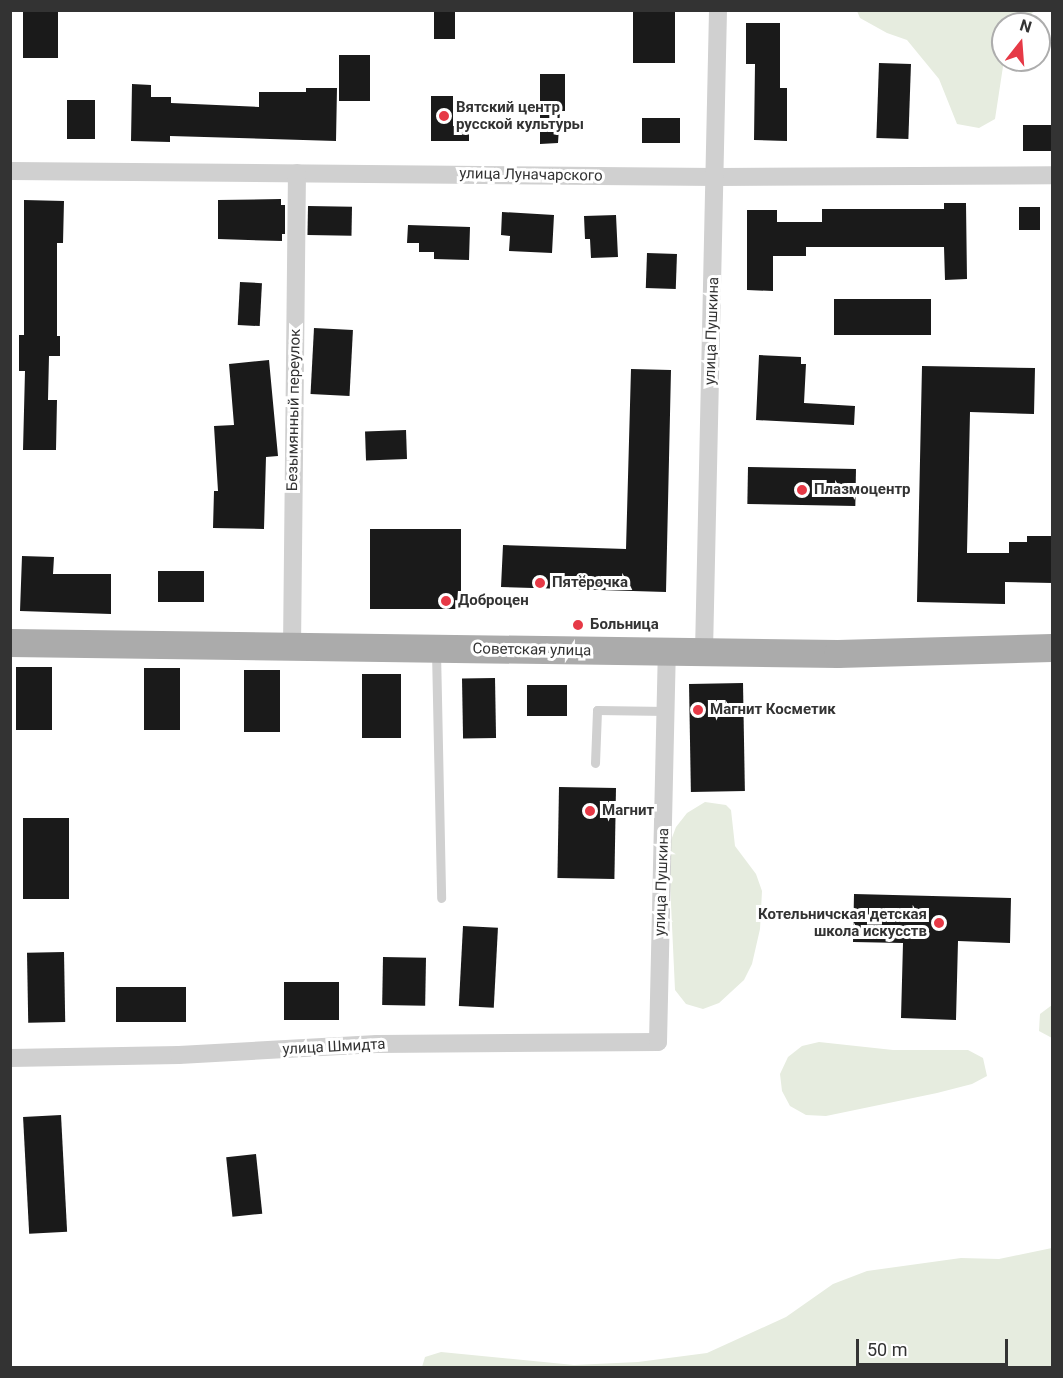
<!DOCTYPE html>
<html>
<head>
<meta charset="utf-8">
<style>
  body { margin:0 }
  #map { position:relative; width:1063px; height:1378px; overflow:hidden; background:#fff; font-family:Roboto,sans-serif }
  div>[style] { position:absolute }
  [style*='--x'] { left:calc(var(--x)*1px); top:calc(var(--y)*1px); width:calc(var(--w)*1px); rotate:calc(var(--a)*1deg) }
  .green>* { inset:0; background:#e6ecdf }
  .building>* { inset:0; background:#1a1a1a; transform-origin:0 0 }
  .service>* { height:9px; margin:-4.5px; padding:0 4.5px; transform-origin:4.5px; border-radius:4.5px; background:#d0d0d0 }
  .minor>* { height:18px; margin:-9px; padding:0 9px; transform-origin:9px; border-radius:9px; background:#d0d0d0 }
  .primary>* { height:28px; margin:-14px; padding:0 14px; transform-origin:14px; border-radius:14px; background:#ababab }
  .dots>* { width:16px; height:16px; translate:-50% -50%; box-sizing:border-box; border:3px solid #fff; border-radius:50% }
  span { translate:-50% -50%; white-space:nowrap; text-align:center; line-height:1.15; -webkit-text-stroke:6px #fff; paint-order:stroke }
  .poi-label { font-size:15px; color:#333; font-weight:700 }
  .left { translate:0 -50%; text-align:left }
  .right { translate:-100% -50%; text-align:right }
  .street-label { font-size:15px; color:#333 }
  .frame { position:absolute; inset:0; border:12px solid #333; pointer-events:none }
  .north { position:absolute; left:991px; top:12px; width:60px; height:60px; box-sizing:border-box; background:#fff; border:2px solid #adadad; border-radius:50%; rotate:17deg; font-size:16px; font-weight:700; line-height:24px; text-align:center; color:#333 }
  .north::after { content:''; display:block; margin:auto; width:21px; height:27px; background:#e63946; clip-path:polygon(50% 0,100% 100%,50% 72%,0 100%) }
  .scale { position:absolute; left:856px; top:1339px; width:152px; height:27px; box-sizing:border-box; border:3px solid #333; border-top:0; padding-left:8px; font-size:18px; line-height:21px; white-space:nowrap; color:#333; -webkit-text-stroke:4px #fff; paint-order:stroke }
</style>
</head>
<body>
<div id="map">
  <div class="green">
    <i style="clip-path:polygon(1052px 10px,1034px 11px,1022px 24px,1003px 24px,1004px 60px,995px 119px,979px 128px,957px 124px,939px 79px,907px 40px,887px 33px,860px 18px,857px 11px)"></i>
    <i style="clip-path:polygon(705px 802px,726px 805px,731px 810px,735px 846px,756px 874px,762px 891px,760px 929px,752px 964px,744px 980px,719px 1003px,703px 1009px,686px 1004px,675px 990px,669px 861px,670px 843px,676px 827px,687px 813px)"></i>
    <i style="clip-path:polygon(1052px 1005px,1052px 1038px,1039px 1031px,1040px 1014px)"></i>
    <i style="clip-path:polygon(819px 1042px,893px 1050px,968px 1050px,983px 1058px,987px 1076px,972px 1084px,937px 1093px,826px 1116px,806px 1115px,790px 1106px,782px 1091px,780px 1074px,788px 1057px,802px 1046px)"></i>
    <i style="clip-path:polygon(1052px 1248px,1052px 1367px,422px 1367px,425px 1357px,441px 1352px,574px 1365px,638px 1362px,707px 1353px,786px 1317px,833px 1284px,867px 1271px,961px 1258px,999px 1259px)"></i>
  </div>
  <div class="building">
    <i style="left:23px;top:10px;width:35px;height:48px"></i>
    <i style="left:434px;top:10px;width:21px;height:29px"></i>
    <i style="left:633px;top:10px;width:42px;height:53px"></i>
    <i style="clip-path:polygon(746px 23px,780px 23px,780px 88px,787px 88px,787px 141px,754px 140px,755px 64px,746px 64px)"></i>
    <i style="left:339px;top:55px;width:31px;height:46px"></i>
    <i style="left:879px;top:63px;width:32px;height:75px;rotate:2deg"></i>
    <i style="clip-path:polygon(540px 74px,565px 74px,565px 111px,560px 111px,558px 143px,540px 144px)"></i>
    <i style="clip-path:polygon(132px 84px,151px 85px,151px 97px,171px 97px,171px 103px,259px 107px,259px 92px,306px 92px,306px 88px,337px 88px,336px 141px,170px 136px,170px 142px,131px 141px)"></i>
    <i style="clip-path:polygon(431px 96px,453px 96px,453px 126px,469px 126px,469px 141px,431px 141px)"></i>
    <i style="left:67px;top:100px;width:28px;height:39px"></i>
    <i style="left:642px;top:118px;width:38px;height:25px"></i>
    <i style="left:1023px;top:125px;width:30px;height:26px"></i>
    <i style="clip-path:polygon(281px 199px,281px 205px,285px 205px,285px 234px,282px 234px,282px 241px,218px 239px,218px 200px)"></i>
    <i style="clip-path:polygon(24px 200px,64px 201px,63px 243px,57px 243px,57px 336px,60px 336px,60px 356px,49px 356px,48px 400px,57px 400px,56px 450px,23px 450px,25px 371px,19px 371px,19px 335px,24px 335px)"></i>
    <i style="clip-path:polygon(944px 203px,966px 203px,967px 279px,945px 280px,944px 247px,806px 247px,806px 256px,773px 256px,773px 291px,747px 290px,747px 210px,777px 210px,777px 222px,822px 222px,822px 209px,944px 209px)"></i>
    <i style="left:308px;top:206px;width:44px;height:29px;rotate:1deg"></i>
    <i style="left:1019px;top:207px;width:21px;height:23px"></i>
    <i style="clip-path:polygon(502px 212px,554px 215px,552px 253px,509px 251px,510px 236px,501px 235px)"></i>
    <i style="clip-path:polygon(616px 215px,618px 257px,591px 258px,590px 239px,585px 239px,584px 216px)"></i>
    <i style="clip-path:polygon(408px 225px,470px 227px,469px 260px,434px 259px,434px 252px,419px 252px,419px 243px,407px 243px)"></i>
    <i style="left:647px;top:253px;width:30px;height:35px;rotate:2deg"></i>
    <i style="left:240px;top:282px;width:22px;height:43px;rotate:3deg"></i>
    <i style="left:931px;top:299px;width:36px;height:97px;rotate:90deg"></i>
    <i style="left:314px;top:328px;width:39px;height:66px;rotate:3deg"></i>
    <i style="clip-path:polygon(759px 355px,801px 357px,801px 364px,806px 364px,804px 403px,855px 406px,854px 425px,756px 420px)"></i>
    <i style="clip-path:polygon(269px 360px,278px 456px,266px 457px,264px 529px,213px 528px,214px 491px,218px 491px,214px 426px,234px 425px,229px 364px)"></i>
    <i style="clip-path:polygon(922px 366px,1035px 368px,1034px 414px,970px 412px,967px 553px,1009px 553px,1009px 542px,1027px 542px,1027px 536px,1053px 536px,1053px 583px,1005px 582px,1005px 604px,917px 602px)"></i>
    <i style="clip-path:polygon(631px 369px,671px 370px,666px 592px,501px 587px,503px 545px,626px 549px)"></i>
    <i style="left:406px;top:430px;width:29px;height:41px;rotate:88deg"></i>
    <i style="left:748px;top:467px;width:108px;height:37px;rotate:1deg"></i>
    <i style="left:370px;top:529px;width:91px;height:80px"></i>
    <i style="clip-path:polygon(22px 556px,54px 557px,53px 574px,111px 574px,111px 614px,20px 611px)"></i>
    <i style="left:158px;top:571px;width:46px;height:31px"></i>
    <i style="left:16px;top:667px;width:36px;height:63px"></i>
    <i style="left:144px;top:668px;width:36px;height:62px"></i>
    <i style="left:244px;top:670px;width:36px;height:62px"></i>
    <i style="left:401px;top:674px;width:64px;height:39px;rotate:90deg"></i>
    <i style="left:495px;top:678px;width:60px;height:33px;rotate:89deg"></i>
    <i style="left:743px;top:683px;width:108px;height:54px;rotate:89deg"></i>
    <i style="left:567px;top:685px;width:31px;height:40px;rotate:90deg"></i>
    <i style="left:559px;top:787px;width:57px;height:91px;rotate:1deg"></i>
    <i style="left:23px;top:818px;width:46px;height:81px"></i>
    <i style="clip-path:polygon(854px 894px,1011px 898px,1010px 943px,958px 941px,956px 1020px,901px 1018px,903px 943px,853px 942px)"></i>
    <i style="left:463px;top:926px;width:35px;height:80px;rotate:3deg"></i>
    <i style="left:64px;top:952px;width:70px;height:37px;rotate:89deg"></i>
    <i style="left:383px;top:957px;width:43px;height:48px;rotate:1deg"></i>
    <i style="left:284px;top:982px;width:55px;height:38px"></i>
    <i style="left:186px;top:987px;width:35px;height:70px;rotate:90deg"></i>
    <i style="left:61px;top:1115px;width:117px;height:38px;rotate:87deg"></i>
    <i style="left:256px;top:1154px;width:60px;height:30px;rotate:84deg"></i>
  </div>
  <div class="service">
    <i style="--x:436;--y:651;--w:247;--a:88.8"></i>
    <i style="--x:595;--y:763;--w:53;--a:-87.8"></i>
    <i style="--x:597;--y:710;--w:70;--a:0.8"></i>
  </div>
  <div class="minor">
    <i style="--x:10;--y:171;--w:706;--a:0.49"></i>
    <i style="--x:716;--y:177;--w:336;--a:-0.3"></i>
    <i style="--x:292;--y:648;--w:475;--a:-89.4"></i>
    <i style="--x:704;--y:652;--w:642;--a:-88.75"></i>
    <i style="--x:10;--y:1058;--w:169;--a:-1"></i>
    <i style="--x:179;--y:1055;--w:198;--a:-3.2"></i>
    <i style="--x:377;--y:1044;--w:281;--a:-0.4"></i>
    <i style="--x:658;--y:1042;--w:391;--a:-88.7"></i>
  </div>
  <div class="primary">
    <i style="--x:10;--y:643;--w:828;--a:0.76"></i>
    <i style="--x:838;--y:654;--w:214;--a:-1.6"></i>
  </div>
  <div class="dots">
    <i style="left:444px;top:116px;background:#e63946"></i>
    <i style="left:802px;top:490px;background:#e63946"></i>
    <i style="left:540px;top:583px;background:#e63946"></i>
    <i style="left:446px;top:601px;background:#e63946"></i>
    <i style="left:578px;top:625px;background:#e63946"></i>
    <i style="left:698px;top:710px;background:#e63946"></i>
    <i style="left:590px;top:811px;background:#e63946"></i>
    <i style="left:939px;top:923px;background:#e63946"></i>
  </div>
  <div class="poi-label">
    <span class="left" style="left:456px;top:116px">Вятский центр<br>русской культуры</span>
    <span class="left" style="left:814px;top:490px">Плазмоцентр</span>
    <span class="left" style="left:552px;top:583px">Пятёрочка</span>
    <span class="left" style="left:458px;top:601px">Доброцен</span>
    <span class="left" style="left:590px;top:625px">Больница</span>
    <span class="left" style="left:710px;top:710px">Магнит Косметик</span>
    <span class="left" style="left:602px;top:811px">Магнит</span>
    <span class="right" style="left:927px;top:923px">Котельничская детская<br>школа искусств</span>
  </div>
  <div class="street-label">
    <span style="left:531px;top:175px;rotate:1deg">улица Луначарского</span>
    <span style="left:712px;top:331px;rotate:-88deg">улица Пушкина</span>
    <span style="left:294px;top:410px;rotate:-89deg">Безымянный переулок</span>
    <span style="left:532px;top:650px;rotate:1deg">Советская улица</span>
    <span style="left:662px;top:882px;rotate:-88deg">улица Пушкина</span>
    <span style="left:334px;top:1047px;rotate:-3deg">улица Шмидта</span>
  </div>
  <div class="frame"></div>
  <div class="north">N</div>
  <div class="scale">50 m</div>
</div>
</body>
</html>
